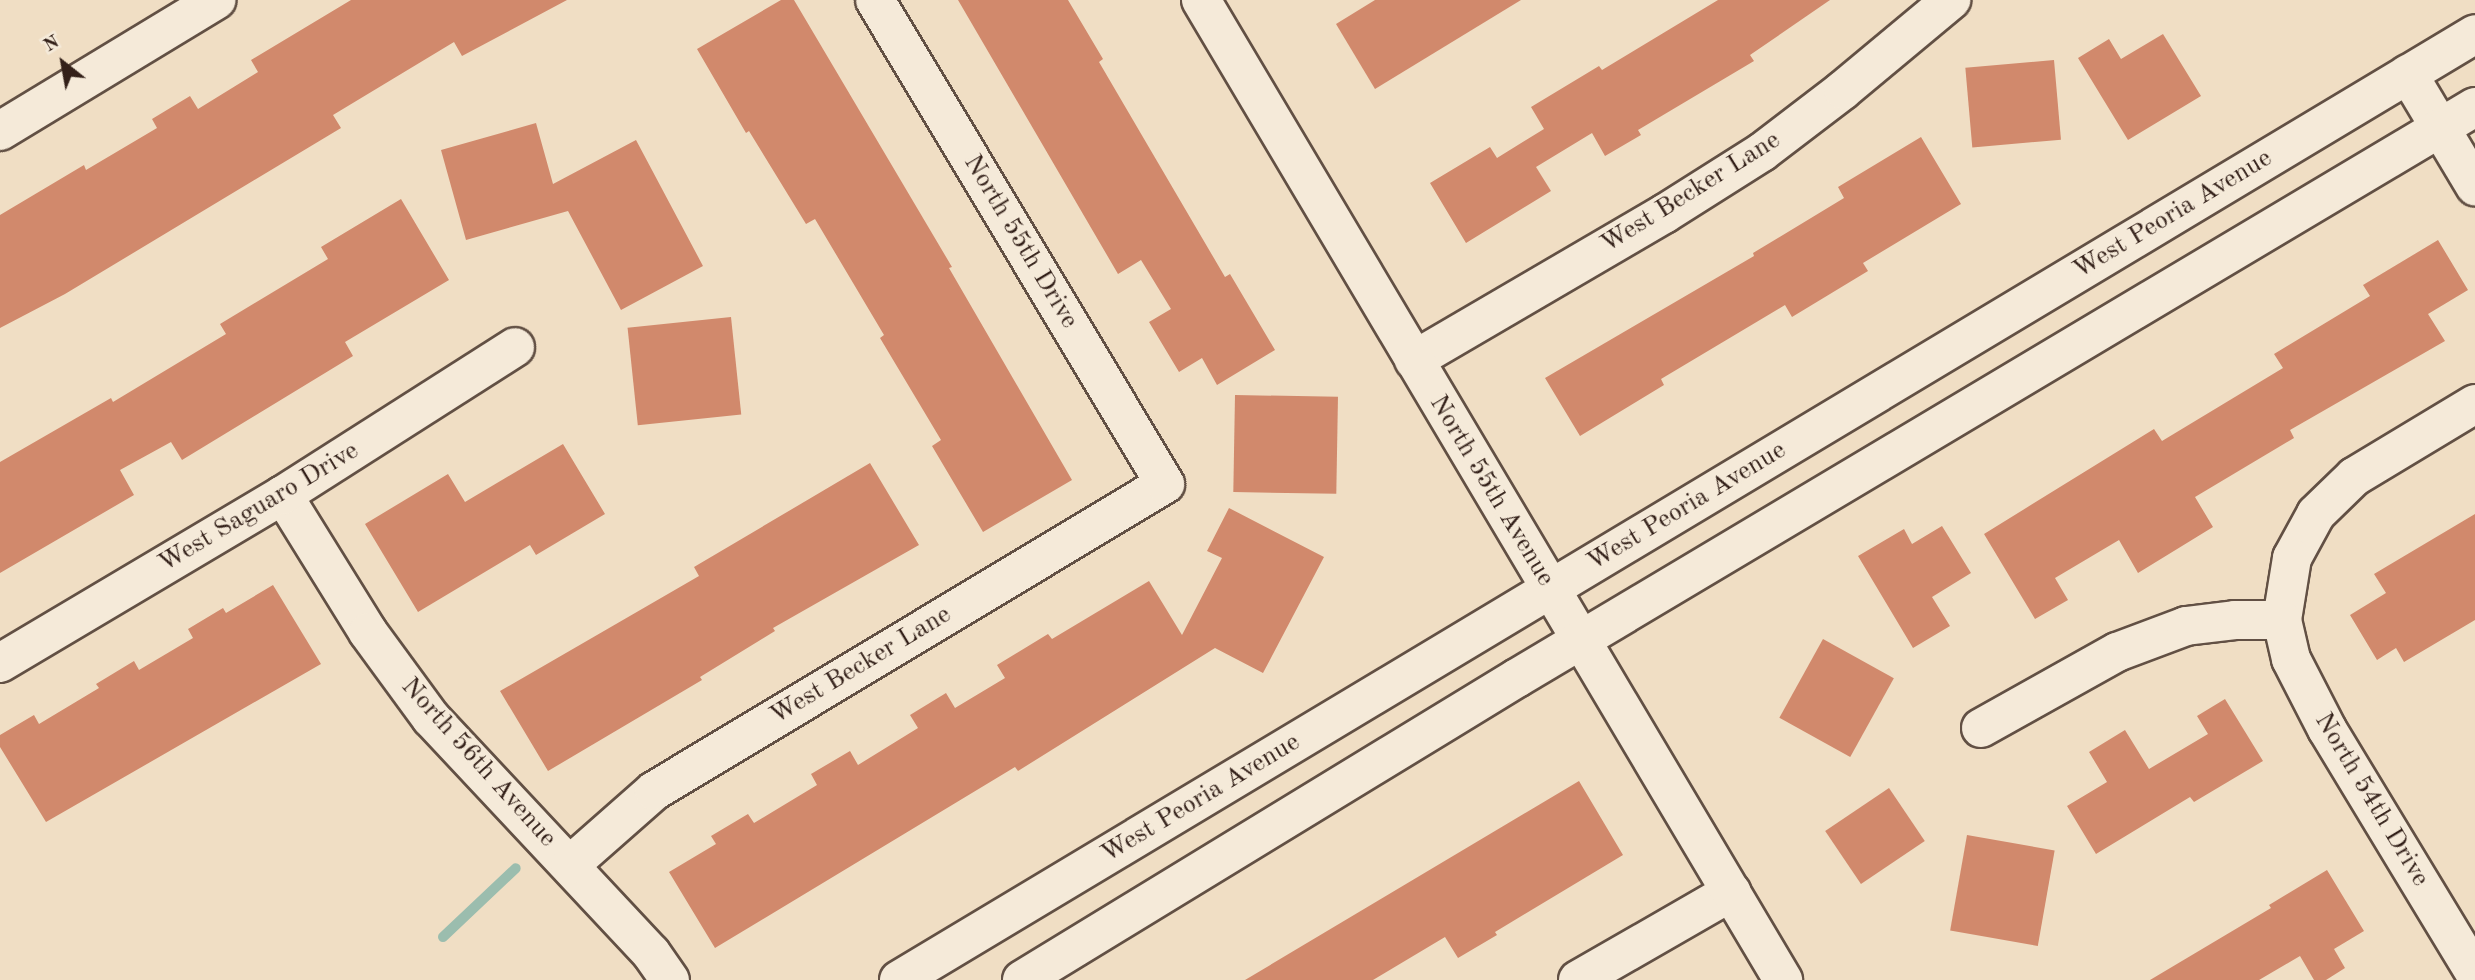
<!DOCTYPE html>
<html>
<head>
<meta charset="utf-8">
<style>
  body { margin:0 }
  #map { position:relative; width:2475px; height:980px; overflow:hidden; background:#f0dec4; font-family:"Old Standard TT",serif }
  div>[style] { position:absolute }
  [style*='--x'] { left:calc(var(--x)*1px); top:calc(var(--y)*1px); width:calc(var(--w)*1px); rotate:calc(var(--a)*1deg) }
  .stream>* { height:10px; margin:-5px; padding:0 5px; transform-origin:5px; border-radius:5px; background:#9bbdae }
  .building>* { inset:0; background:#d1896c; transform-origin:0 0 }
  .roads { filter:drop-shadow(2px 0 #625044) drop-shadow(-2px 0 #625044) drop-shadow(0 2px #625044) drop-shadow(0 -2px #625044) }
  .minor>* { height:38px; margin:-19px; padding:0 19px; transform-origin:19px; border-radius:19px; background:#f5ead9 }
  .tertiary>* { height:38px; margin:-19px; padding:0 19px; transform-origin:19px; border-radius:19px; background:#f5ead9 }
  .secondary>* { height:38px; margin:-19px; padding:0 19px; transform-origin:19px; border-radius:19px; background:#f5ead9 }
  span { translate:-50% -50%; white-space:nowrap; text-align:center; line-height:1.15; -webkit-text-stroke:5px #f5ead9; paint-order:stroke }
  .street-label { font-size:26px; color:#332019 }
  .north { position:absolute; left:28px; top:28px; width:70px; height:70px; -webkit-text-stroke:5px #f5ead9; paint-order:stroke; rotate:329deg; font-size:19px; font-weight:700; line-height:28px; text-align:center; color:#332019 }
  .north::after { content:''; display:block; margin:auto; width:24px; height:32px; background:#332019; clip-path:polygon(50% 0,100% 100%,50% 72%,0 100%) }
</style>
</head>
<body>
<div id="map">
  <div class="stream">
    <i style="--x:443;--y:937;--w:100;--a:-43.4"></i>
  </div>
  <div class="building">
    <i style="clip-path:polygon(351px 0,567px 0,462px 56px,454px 42px,333px 115px,341px 128px,65px 294px,0 328px,0 215px,84px 165px,86px 170px,157px 128px,152px 119px,190px 96px,198px 109px,258px 72px,251px 60px)"></i>
    <i style="clip-path:polygon(781px 0,794px 0,952px 267px,949px 268px,1072px 480px,983px 532px,932px 446px,941px 440px,880px 338px,884px 335px,815px 219px,806px 224px,749px 131px,746px 133px,697px 49px)"></i>
    <i style="clip-path:polygon(958px 0,1068px 0,1103px 59px,1099px 62px,1147px 144px,1225px 277px,1230px 274px,1275px 350px,1217px 385px,1202px 358px,1179px 372px,1149px 322px,1171px 309px,1141px 260px,1118px 274px)"></i>
    <i style="clip-path:polygon(1375px 0,1521px 0,1375px 89px,1336px 24px)"></i>
    <i style="clip-path:polygon(1718px 0,1830px 0,1750px 55px,1754px 61px,1638px 130px,1641px 135px,1605px 156px,1592px 133px,1536px 167px,1551px 191px,1466px 243px,1430px 183px,1490px 147px,1497px 158px,1544px 129px,1531px 107px,1599px 66px,1602px 70px)"></i>
    <i style="clip-path:polygon(2163px 34px,2201px 96px,2128px 140px,2078px 58px,2109px 39px,2121px 59px)"></i>
    <i style="left:2054px;top:60px;width:80px;height:89px;rotate:85deg"></i>
    <i style="clip-path:polygon(536px 123px,553px 184px,636px 140px,703px 266px,621px 310px,568px 211px,466px 240px,441px 150px)"></i>
    <i style="clip-path:polygon(1921px 137px,1961px 204px,1863px 263px,1868px 271px,1792px 317px,1785px 305px,1661px 379px,1664px 385px,1580px 436px,1545px 378px,1754px 256px,1753px 253px,1844px 198px,1838px 187px)"></i>
    <i style="clip-path:polygon(401px 199px,449px 280px,345px 342px,353px 356px,182px 460px,171px 442px,120px 470px,134px 495px,0 573px,0 462px,111px 398px,113px 402px,226px 334px,220px 324px,328px 259px,321px 247px)"></i>
    <i style="clip-path:polygon(2438px 240px,2468px 290px,2428px 314px,2445px 341px,2290px 430px,2294px 438px,2195px 497px,2213px 527px,2138px 573px,2119px 540px,2055px 578px,2068px 600px,2035px 619px,1984px 534px,2154px 429px,2162px 441px,2283px 368px,2274px 354px,2370px 296px,2363px 285px)"></i>
    <i style="left:731px;top:317px;width:98px;height:104px;rotate:84deg"></i>
    <i style="left:1235px;top:395px;width:103px;height:97px;rotate:1deg"></i>
    <i style="clip-path:polygon(563px 444px,605px 514px,536px 555px,530px 545px,418px 612px,365px 524px,448px 474px,465px 502px)"></i>
    <i style="clip-path:polygon(870px 463px,919px 545px,773px 628px,775px 631px,700px 677px,702px 680px,548px 771px,500px 691px,699px 576px,694px 567px)"></i>
    <i style="clip-path:polygon(1229px 508px,1324px 557px,1263px 673px,1215px 648px,1018px 771px,1015px 767px,715px 948px,669px 872px,716px 844px,711px 836px,748px 814px,754px 823px,817px 785px,811px 774px,850px 751px,858px 765px,918px 728px,910px 715px,946px 693px,955px 708px,1005px 678px,997px 665px,1048px 634px,1052px 639px,1149px 581px,1182px 635px,1222px 558px,1207px 551px)"></i>
    <i style="clip-path:polygon(2475px 514px,2475px 620px,2404px 662px,2396px 648px,2377px 660px,2350px 615px,2386px 593px,2374px 574px)"></i>
    <i style="clip-path:polygon(1942px 526px,1971px 573px,1932px 597px,1950px 626px,1913px 648px,1858px 556px,1904px 529px,1912px 544px)"></i>
    <i style="clip-path:polygon(273px 585px,321px 664px,46px 822px,0 747px,0 735px,34px 715px,39px 724px,99px 688px,96px 684px,134px 661px,139px 670px,193px 638px,188px 629px,223px 608px,226px 613px)"></i>
    <i style="left:1823px;top:639px;width:81px;height:90px;rotate:29deg"></i>
    <i style="clip-path:polygon(2225px 699px,2263px 761px,2194px 802px,2190px 797px,2096px 854px,2067px 806px,2107px 782px,2089px 752px,2125px 730px,2149px 769px,2208px 734px,2197px 716px)"></i>
    <i style="clip-path:polygon(1579px 781px,1623px 855px,1495px 932px,1497px 935px,1458px 958px,1445px 937px,1373px 980px,1245px 980px)"></i>
    <i style="left:1889px;top:788px;width:64px;height:77px;rotate:56deg"></i>
    <i style="left:1967px;top:835px;width:89px;height:97px;rotate:10deg"></i>
    <i style="clip-path:polygon(2327px 870px,2364px 931px,2334px 949px,2345px 968px,2326px 980px,2314px 980px,2300px 956px,2259px 980px,2150px 980px,2271px 908px,2269px 905px)"></i>
  </div>
  <div class="roads">
    <div class="minor">
      <i style="--x:2408;--y:74;--w:131;--a:59.1"></i>
      <i style="--x:0;--y:131;--w:253;--a:-31.2"></i>
      <i style="--x:1414;--y:360;--w:290;--a:-30.3"></i>
      <i style="--x:1664;--y:214;--w:116;--a:-32.3"></i>
      <i style="--x:1762;--y:152;--w:102;--a:-37.4"></i>
      <i style="--x:1843;--y:90;--w:141;--a:-39.8"></i>
      <i style="--x:2475;--y:404;--w:141;--a:148.9"></i>
      <i style="--x:2354;--y:477;--w:53;--a:135.8"></i>
      <i style="--x:2316;--y:514;--w:50;--a:118.6"></i>
      <i style="--x:2292;--y:558;--w:63;--a:99.2"></i>
      <i style="--x:2282;--y:620;--w:40;--a:77"></i>
      <i style="--x:2291;--y:659;--w:79;--a:62.8"></i>
      <i style="--x:2327;--y:729;--w:285;--a:58.8"></i>
      <i style="--x:283;--y:495;--w:161;--a:58.2"></i>
      <i style="--x:368;--y:632;--w:107;--a:53.8"></i>
      <i style="--x:431;--y:718;--w:322;--a:46.9"></i>
      <i style="--x:651;--y:953;--w:33;--a:55"></i>
      <i style="--x:0;--y:663;--w:329;--a:-30.7"></i>
      <i style="--x:283;--y:495;--w:275;--a:-32.5"></i>
      <i style="--x:1981;--y:728;--w:156;--a:-29.2"></i>
      <i style="--x:2117;--y:652;--w:74;--a:-20.6"></i>
      <i style="--x:2186;--y:626;--w:49;--a:-7"></i>
      <i style="--x:2235;--y:620;--w:47;--a:0"></i>
      <i style="--x:570;--y:865;--w:112;--a:-41.4"></i>
      <i style="--x:654;--y:791;--w:596;--a:-31"></i>
      <i style="--x:1165;--y:484;--w:564;--a:-120.93"></i>
      <i style="--x:1578;--y:980;--w:177;--a:-29.9"></i>
    </div>
    <div class="tertiary">
      <i style="--x:1201;--y:0;--w:1140;--a:59.29"></i>
    </div>
    <div class="secondary">
      <i style="--x:899;--y:980;--w:1838;--a:-30.97"></i>
      <i style="--x:1022;--y:980;--w:580;--a:-31.39"></i>
      <i style="--x:1517;--y:678;--w:1115;--a:-30.8"></i>
    </div>
  </div>
  <div class="street-label">
    <span style="left:1691px;top:193px;rotate:-32deg">West Becker Lane</span>
    <span style="left:2173px;top:215px;rotate:-31deg">West Peoria Avenue</span>
    <span style="left:1020px;top:242px;rotate:59deg">North 55th Drive</span>
    <span style="left:1491px;top:491px;rotate:59deg">North 55th Avenue</span>
    <span style="left:1687px;top:507px;rotate:-31deg">West Peoria Avenue</span>
    <span style="left:259px;top:508px;rotate:-31deg">West Saguaro Drive</span>
    <span style="left:861px;top:666px;rotate:-31deg">West Becker Lane</span>
    <span style="left:478px;top:763px;rotate:48deg">North 56th Avenue</span>
    <span style="left:1201px;top:799px;rotate:-31deg">West Peoria Avenue</span>
    <span style="left:2371px;top:800px;rotate:59deg">North 54th Drive</span>
  </div>
  <div class="north">N</div>
</div>
</body>
</html>
